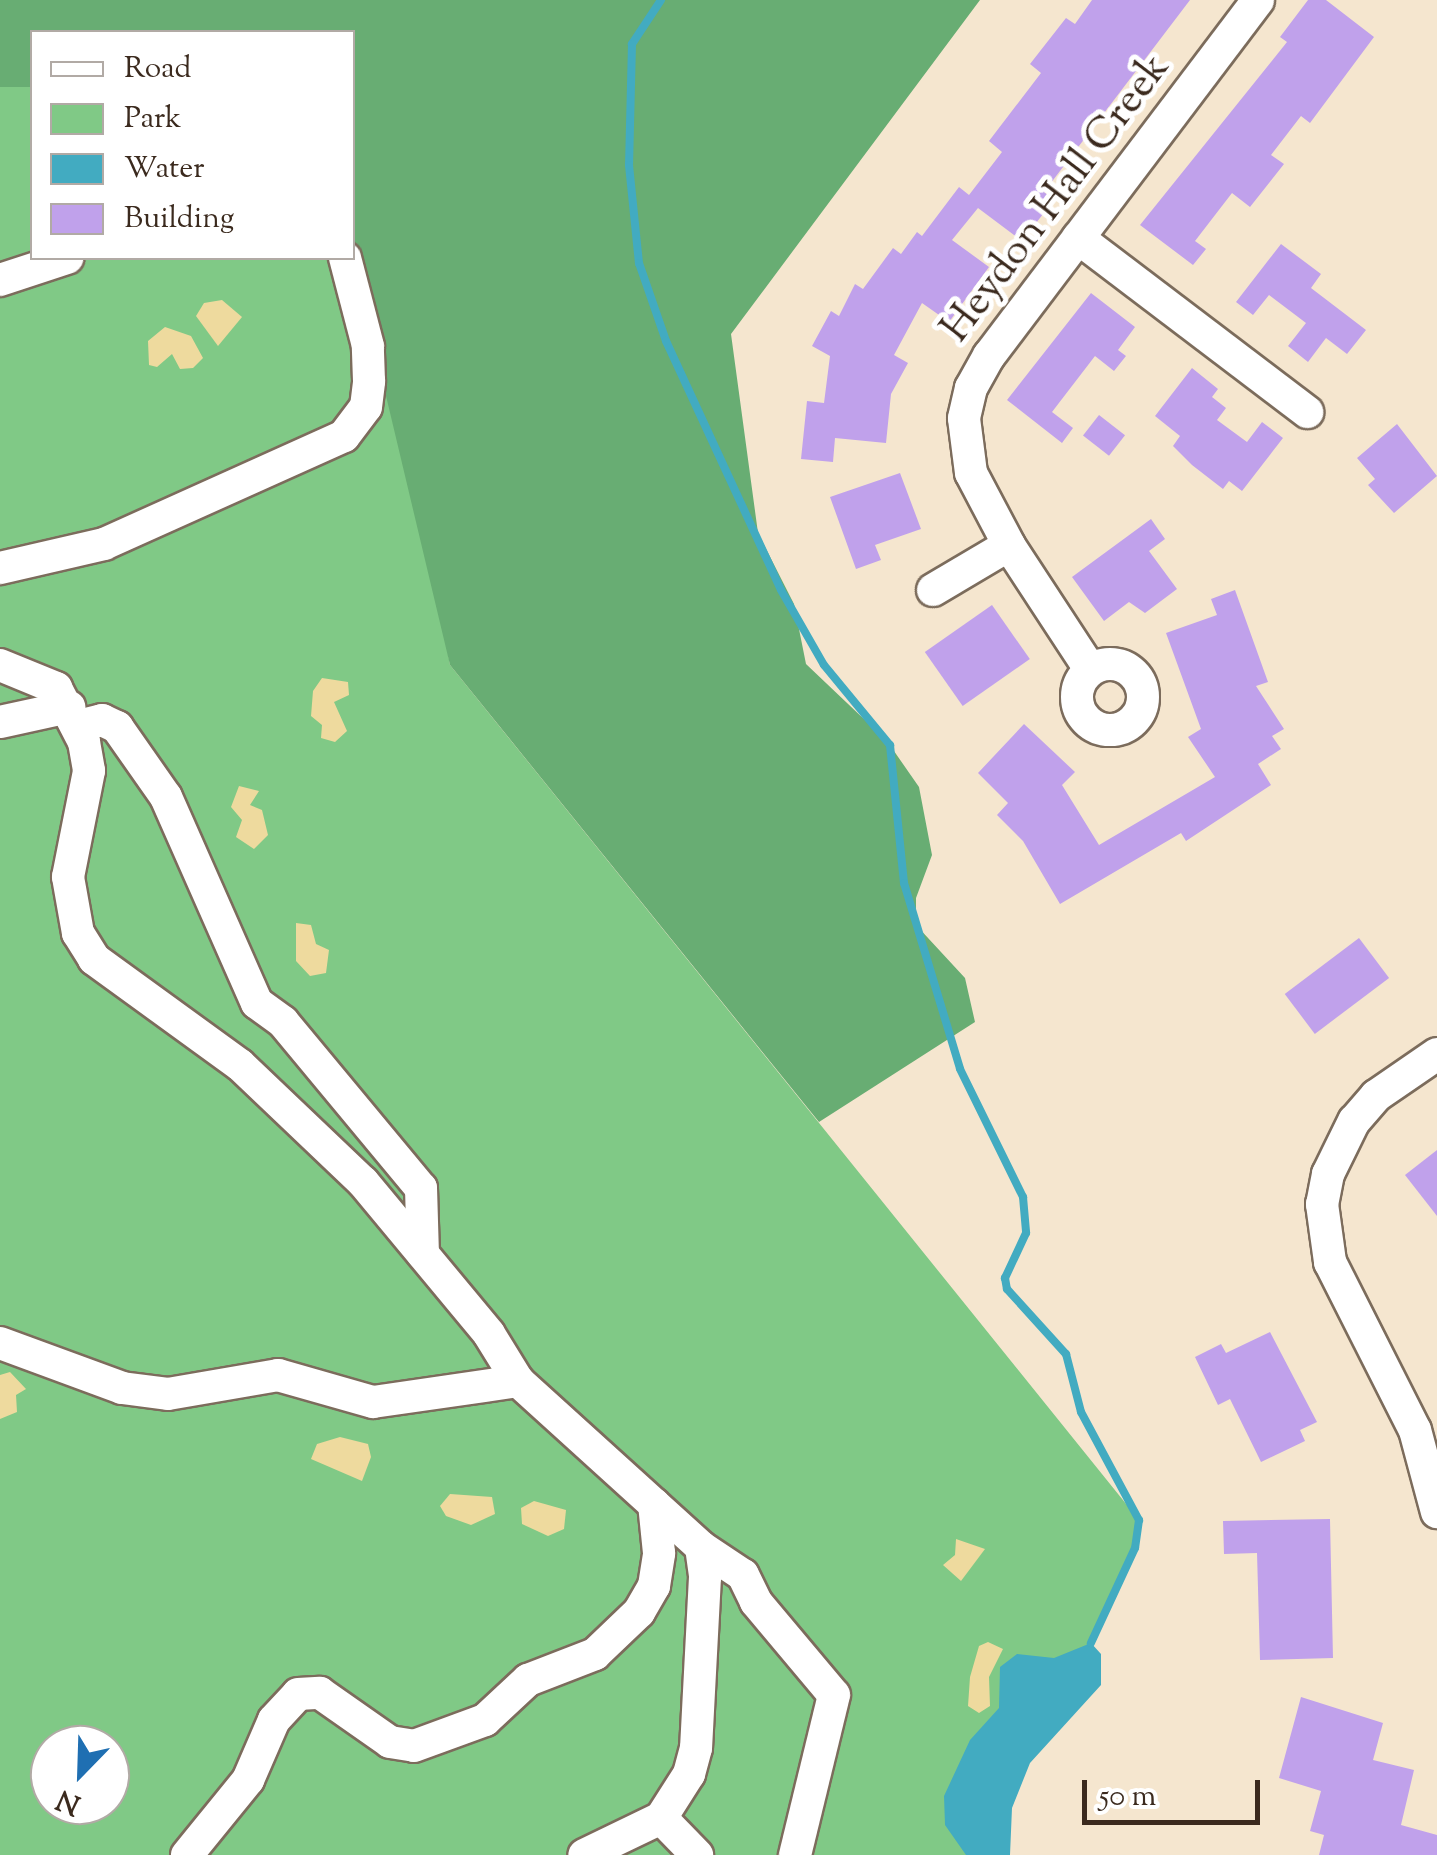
<!DOCTYPE html>
<html>
<head>
<meta charset="utf-8">
<style>
  body { margin:0 }
  #map { position:relative; width:1437px; height:1855px; overflow:hidden; background:#f5e6cf; font-family:"Sorts Mill Goudy",serif }
  div>[style] { position:absolute }
  [style*='--x'] { left:calc(var(--x)*1px); top:calc(var(--y)*1px); width:calc(var(--w)*1px); rotate:calc(var(--a)*1deg) }
  .green>* { inset:0; background:#80c986 }
  .forest>* { inset:0; background:#68ad73 }
  .sand>* { inset:0; background:#eeda9e }
  .water>* { inset:0; background:#42abc1 }
  .stream>* { height:8px; margin:-4px; padding:0 4px; transform-origin:4px; border-radius:4px; background:#42abc1 }
  .building>* { inset:0; background:#c0a1eb; transform-origin:0 0 }
  .roads { filter:drop-shadow(2px 0 #7c6c5c) drop-shadow(-2px 0 #7c6c5c) drop-shadow(0 2px #7c6c5c) drop-shadow(0 -2px #7c6c5c) }
  .minor>* { height:32px; margin:-16px; padding:0 16px; transform-origin:16px; border-radius:16px; background:#fff }
  .minor>.ring { margin:-16px; padding:0; box-sizing:content-box; background:none; border:32px solid #fff; border-radius:50% }
  span { translate:-50% -50%; white-space:nowrap; text-align:center; line-height:1.15; -webkit-text-stroke:10px #fff; paint-order:stroke }
  .street-label { font-size:42px; color:#3b2a1e }
  .legend { position:absolute; left:30px; top:30px; width:325px; height:230px; box-sizing:border-box; background:#fff; border:2px solid #b1aaa5; margin:0; padding:12px 18px; list-style:none; font-size:30px; color:#3b2a1e }
  .legend li { display:flex; align-items:center; gap:20px; height:50px }
  .legend b { width:50px; border:2px solid #b1aaa5 }
  .north { position:absolute; left:30px; top:1725px; width:100px; height:100px; box-sizing:border-box; background:#fff; border:2px solid #b1aaa5; border-radius:50%; rotate:203deg; font-size:28px; font-weight:700; line-height:40px; text-align:center; color:#3b2a1e }
  .north::after { content:''; display:block; margin:auto; width:35px; height:45px; background:#1f6fb2; clip-path:polygon(50% 0,100% 100%,50% 72%,0 100%) }
  .scale { position:absolute; left:1082px; top:1780px; width:178px; height:45px; box-sizing:border-box; border:5px solid #3b2a1e; border-top:0; padding-left:12px; font-size:30px; line-height:35px; white-space:nowrap; color:#3b2a1e; -webkit-text-stroke:8px #fff; paint-order:stroke }
</style>
</head>
<body>
<div id="map">
  <div class="green">
    <i style="clip-path:polygon(evenodd,0 0,32px 32px,32px 258px,352px 258px,353px 110px,450px 665px,1139px 1520px,1132px 1555px,1091px 1643px,1092px 1681px,995px 1777px,1003px 1855px,0 1855px,0 0,50px 1745px,110px 1745px,110px 1805px,50px 1805px,50px 1745px)"></i>
  </div>
  <div class="forest">
    <i style="clip-path:polygon(0 0,980px 0,731px 334px,758px 533px,794px 604px,806px 664px,887px 741px,919px 787px,932px 855px,916px 898px,916px 925px,965px 978px,975px 1022px,819px 1122px,450px 665px,353px 257px,352px 32px,32px 32px,32px 87px,0 87px)"></i>
  </div>
  <div class="sand">
    <i style="clip-path:polygon(222px 300px,242px 317px,218px 346px,196px 316px,204px 303px)"></i>
    <i style="clip-path:polygon(165px 327px,191px 336px,203px 358px,193px 368px,180px 369px,172px 354px,157px 367px,149px 365px,148px 341px)"></i>
    <i style="clip-path:polygon(322px 678px,348px 682px,349px 695px,334px 702px,347px 731px,335px 742px,321px 738px,322px 725px,311px 716px,313px 691px)"></i>
    <i style="clip-path:polygon(239px 786px,259px 791px,250px 805px,262px 810px,268px 835px,254px 849px,236px 837px,242px 820px,231px 807px)"></i>
    <i style="clip-path:polygon(296px 923px,311px 925px,316px 944px,329px 950px,326px 973px,310px 976px,296px 961px)"></i>
    <i style="clip-path:polygon(10px 1372px,26px 1389px,16px 1395px,17px 1412px,0 1419px,0 1375px)"></i>
    <i style="clip-path:polygon(340px 1437px,368px 1444px,371px 1457px,362px 1481px,311px 1459px,317px 1444px)"></i>
    <i style="clip-path:polygon(450px 1494px,492px 1497px,495px 1514px,471px 1525px,446px 1516px,440px 1506px)"></i>
    <i style="clip-path:polygon(534px 1501px,566px 1510px,564px 1529px,548px 1536px,522px 1524px,521px 1508px)"></i>
    <i style="clip-path:polygon(956px 1539px,985px 1549px,961px 1581px,943px 1565px,955px 1555px)"></i>
    <i style="clip-path:polygon(988px 1642px,1003px 1649px,989px 1677px,990px 1706px,979px 1713px,968px 1706px,970px 1677px,979px 1646px)"></i>
  </div>
  <div class="water">
    <i style="clip-path:polygon(1091px 1643px,1101px 1654px,1101px 1685px,1030px 1763px,1012px 1808px,1010px 1855px,966px 1855px,945px 1825px,944px 1796px,970px 1740px,999px 1708px,1000px 1667px,1017px 1654px,1054px 1658px)"></i>
  </div>
  <div class="stream">
    <i style="--x:661;--y:0;--w:53;--a:123.4"></i>
    <i style="--x:632;--y:44;--w:121;--a:91.4"></i>
    <i style="--x:629;--y:165;--w:99;--a:84.2"></i>
    <i style="--x:639;--y:263;--w:83;--a:70.9"></i>
    <i style="--x:666;--y:341;--w:274;--a:65.2"></i>
    <i style="--x:781;--y:590;--w:86;--a:60.2"></i>
    <i style="--x:824;--y:665;--w:104;--a:50.5"></i>
    <i style="--x:890;--y:745;--w:139;--a:84.2"></i>
    <i style="--x:904;--y:883;--w:194;--a:73.2"></i>
    <i style="--x:960;--y:1069;--w:143;--a:63.8"></i>
    <i style="--x:1023;--y:1197;--w:36;--a:85"></i>
    <i style="--x:1026;--y:1233;--w:50;--a:115"></i>
    <i style="--x:1005;--y:1278;--w:11;--a:80"></i>
    <i style="--x:1007;--y:1289;--w:88;--a:47.8"></i>
    <i style="--x:1066;--y:1354;--w:60;--a:75.5"></i>
    <i style="--x:1081;--y:1412;--w:123;--a:61.8"></i>
    <i style="--x:1139;--y:1520;--w:28;--a:98"></i>
    <i style="--x:1135;--y:1548;--w:105;--a:114.9"></i>
  </div>
  <div class="building">
    <i style="clip-path:polygon(1092px 0,1190px 0,1044px 192px,1054px 200px,1022px 241px,978px 208px,952px 240px,989px 267px,949px 322px,922px 303px,894px 355px,908px 363px,891px 394px,886px 443px,835px 438px,833px 462px,801px 459px,807px 401px,824px 403px,830px 356px,812px 346px,831px 311px,839px 316px,855px 284px,863px 289px,893px 248px,901px 254px,917px 232px,922px 236px,959px 187px,969px 195px,1002px 152px,989px 141px,1041px 73px,1030px 64px,1066px 18px,1075px 24px)"></i>
    <i style="clip-path:polygon(1308px 0,1326px 0,1374px 37px,1310px 123px,1301px 116px,1271px 155px,1284px 164px,1250px 207px,1232px 193px,1195px 241px,1206px 249px,1193px 265px,1140px 225px,1287px 42px,1280px 37px)"></i>
    <i style="clip-path:polygon(1281px 244px,1321px 274px,1311px 288px,1366px 330px,1347px 354px,1326px 338px,1308px 362px,1288px 346px,1306px 323px,1269px 295px,1253px 315px,1236px 302px)"></i>
    <i style="clip-path:polygon(1091px 293px,1135px 327px,1118px 350px,1126px 356px,1114px 371px,1095px 356px,1052px 412px,1073px 428px,1062px 443px,1007px 400px)"></i>
    <i style="clip-path:polygon(1192px 368px,1218px 389px,1212px 397px,1226px 408px,1217px 420px,1247px 442px,1262px 422px,1283px 438px,1242px 491px,1229px 481px,1223px 489px,1192px 465px,1173px 446px,1180px 436px,1155px 416px)"></i>
    <i style="left:1099px;top:415px;width:33px;height:26px;rotate:38deg"></i>
    <i style="clip-path:polygon(1397px 424px,1437px 476px,1394px 513px,1368px 485px,1375px 479px,1357px 458px)"></i>
    <i style="clip-path:polygon(900px 473px,921px 529px,875px 545px,881px 560px,856px 569px,830px 497px)"></i>
    <i style="clip-path:polygon(1151px 519px,1165px 539px,1149px 551px,1177px 589px,1145px 613px,1129px 602px,1104px 621px,1072px 577px)"></i>
    <i style="clip-path:polygon(1235px 590px,1268px 682px,1256px 686px,1284px 729px,1272px 736px,1281px 749px,1258px 764px,1271px 785px,1186px 841px,1181px 833px,1060px 904px,1023px 841px,997px 815px,1008px 803px,978px 773px,1024px 724px,1075px 772px,1062px 785px,1099px 845px,1215px 777px,1188px 737px,1201px 729px,1166px 633px,1217px 615px,1211px 599px)"></i>
    <i style="left:992px;top:605px;width:66px;height:82px;rotate:55deg"></i>
    <i style="left:1359px;top:938px;width:50px;height:93px;rotate:53deg"></i>
    <i style="clip-path:polygon(1437px 1150px,1437px 1216px,1405px 1175px)"></i>
    <i style="clip-path:polygon(1270px 1332px,1317px 1422px,1300px 1430px,1305px 1441px,1261px 1462px,1230px 1399px,1218px 1405px,1195px 1357px,1221px 1344px,1226px 1353px)"></i>
    <i style="clip-path:polygon(1330px 1519px,1333px 1658px,1260px 1660px,1257px 1553px,1224px 1554px,1223px 1521px)"></i>
    <i style="clip-path:polygon(1301px 1697px,1383px 1723px,1373px 1760px,1414px 1770px,1401px 1825px,1437px 1835px,1437px 1855px,1319px 1855px,1324px 1835px,1310px 1831px,1321px 1791px,1279px 1778px)"></i>
  </div>
  <div class="roads">
    <div class="minor">
      <i style="--x:1078;--y:238;--w:288;--a:37.2"></i>
      <i style="--x:0;--y:280;--w:71;--a:-18.2"></i>
      <i style="--x:0;--y:568;--w:107;--a:-13"></i>
      <i style="--x:104;--y:544;--w:263;--a:-24.2"></i>
      <i style="--x:344;--y:436;--w:36;--a:-53"></i>
      <i style="--x:366;--y:407;--w:26;--a:-83"></i>
      <i style="--x:369;--y:381;--w:35;--a:-92"></i>
      <i style="--x:368;--y:346;--w:91;--a:-104.6"></i>
      <i style="--x:933;--y:590;--w:88;--a:-30.6"></i>
      <i class="ring" style="left:1077px;top:664px;width:34px;height:34px"></i>
      <i style="--x:0;--y:665;--w:61;--a:22.3"></i>
      <i style="--x:56;--y:688;--w:61;--a:62.6"></i>
      <i style="--x:84;--y:742;--w:29;--a:80"></i>
      <i style="--x:89;--y:771;--w:108;--a:101.2"></i>
      <i style="--x:68;--y:877;--w:57;--a:79.9"></i>
      <i style="--x:78;--y:933;--w:31;--a:58"></i>
      <i style="--x:94;--y:959;--w:180;--a:36"></i>
      <i style="--x:240;--y:1065;--w:170;--a:43.6"></i>
      <i style="--x:363;--y:1182;--w:197;--a:50.3"></i>
      <i style="--x:489;--y:1334;--w:55;--a:58.3"></i>
      <i style="--x:518;--y:1381;--w:247;--a:42.2"></i>
      <i style="--x:701;--y:1547;--w:30;--a:82"></i>
      <i style="--x:705;--y:1577;--w:171;--a:93"></i>
      <i style="--x:696;--y:1748;--w:27;--a:105"></i>
      <i style="--x:689;--y:1774;--w:52;--a:122.5"></i>
      <i style="--x:661;--y:1818;--w:85;--a:154.3"></i>
      <i style="--x:1090;--y:669;--w:148;--a:-123.2"></i>
      <i style="--x:1009;--y:545;--w:81;--a:-117.8"></i>
      <i style="--x:971;--y:473;--w:55;--a:-97.3"></i>
      <i style="--x:964;--y:418;--w:31;--a:-77"></i>
      <i style="--x:971;--y:388;--w:37;--a:-61"></i>
      <i style="--x:989;--y:356;--w:446;--a:-52.9"></i>
      <i style="--x:0;--y:722;--w:71;--a:-12.3"></i>
      <i style="--x:78;--y:726;--w:25;--a:-14"></i>
      <i style="--x:102;--y:720;--w:17;--a:25"></i>
      <i style="--x:117;--y:727;--w:85;--a:55"></i>
      <i style="--x:166;--y:797;--w:225;--a:66.2"></i>
      <i style="--x:257;--y:1003;--w:32;--a:36"></i>
      <i style="--x:283;--y:1022;--w:216;--a:50.3"></i>
      <i style="--x:421;--y:1188;--w:66;--a:88.3"></i>
      <i style="--x:1437;--y:1054;--w:74;--a:145.5"></i>
      <i style="--x:1376;--y:1096;--w:33;--a:131"></i>
      <i style="--x:1354;--y:1121;--w:59;--a:116.1"></i>
      <i style="--x:1328;--y:1174;--w:31;--a:101"></i>
      <i style="--x:1322;--y:1204;--w:59;--a:82.1"></i>
      <i style="--x:1330;--y:1262;--w:188;--a:63.2"></i>
      <i style="--x:1415;--y:1430;--w:85;--a:75"></i>
      <i style="--x:0;--y:1343;--w:130;--a:20.2"></i>
      <i style="--x:122;--y:1388;--w:46;--a:7.4"></i>
      <i style="--x:168;--y:1394;--w:112;--a:-9.8"></i>
      <i style="--x:278;--y:1375;--w:99;--a:15.9"></i>
      <i style="--x:373;--y:1402;--w:147;--a:-8.2"></i>
      <i style="--x:701;--y:1547;--w:50;--a:33.7"></i>
      <i style="--x:743;--y:1575;--w:30;--a:64"></i>
      <i style="--x:756;--y:1602;--w:121;--a:50"></i>
      <i style="--x:834;--y:1695;--w:165;--a:103.7"></i>
      <i style="--x:661;--y:1818;--w:52;--a:45.8"></i>
      <i style="--x:187;--y:1855;--w:97;--a:-50.9"></i>
      <i style="--x:248;--y:1780;--w:65;--a:-66.6"></i>
      <i style="--x:274;--y:1720;--w:35;--a:-47"></i>
      <i style="--x:298;--y:1694;--w:22;--a:-3"></i>
      <i style="--x:320;--y:1693;--w:85;--a:35"></i>
      <i style="--x:390;--y:1742;--w:24;--a:9"></i>
      <i style="--x:414;--y:1746;--w:76;--a:-20.1"></i>
      <i style="--x:485;--y:1720;--w:59;--a:-42.9"></i>
      <i style="--x:528;--y:1680;--w:72;--a:-21.2"></i>
      <i style="--x:595;--y:1654;--w:61;--a:-43.7"></i>
      <i style="--x:639;--y:1612;--w:30;--a:-60"></i>
      <i style="--x:654;--y:1586;--w:33;--a:-81"></i>
      <i style="--x:659;--y:1553;--w:49;--a:-95.8"></i>
    </div>
  </div>
  <div class="street-label">
    <span style="left:1057px;top:199px;rotate:-53deg">Heydon Hall Creek</span>
  </div>
  <ul class="legend">
  <li><b style="height:12px;background:#fff"></b>Road</li>
  <li><b style="height:28px;background:#80c986"></b>Park</li>
  <li><b style="height:28px;background:#42abc1"></b>Water</li>
  <li><b style="height:28px;background:#c0a1eb"></b>Building</li>
  </ul>
  <div class="north">N</div>
  <div class="scale">50 m</div>
</div>
</body>
</html>
